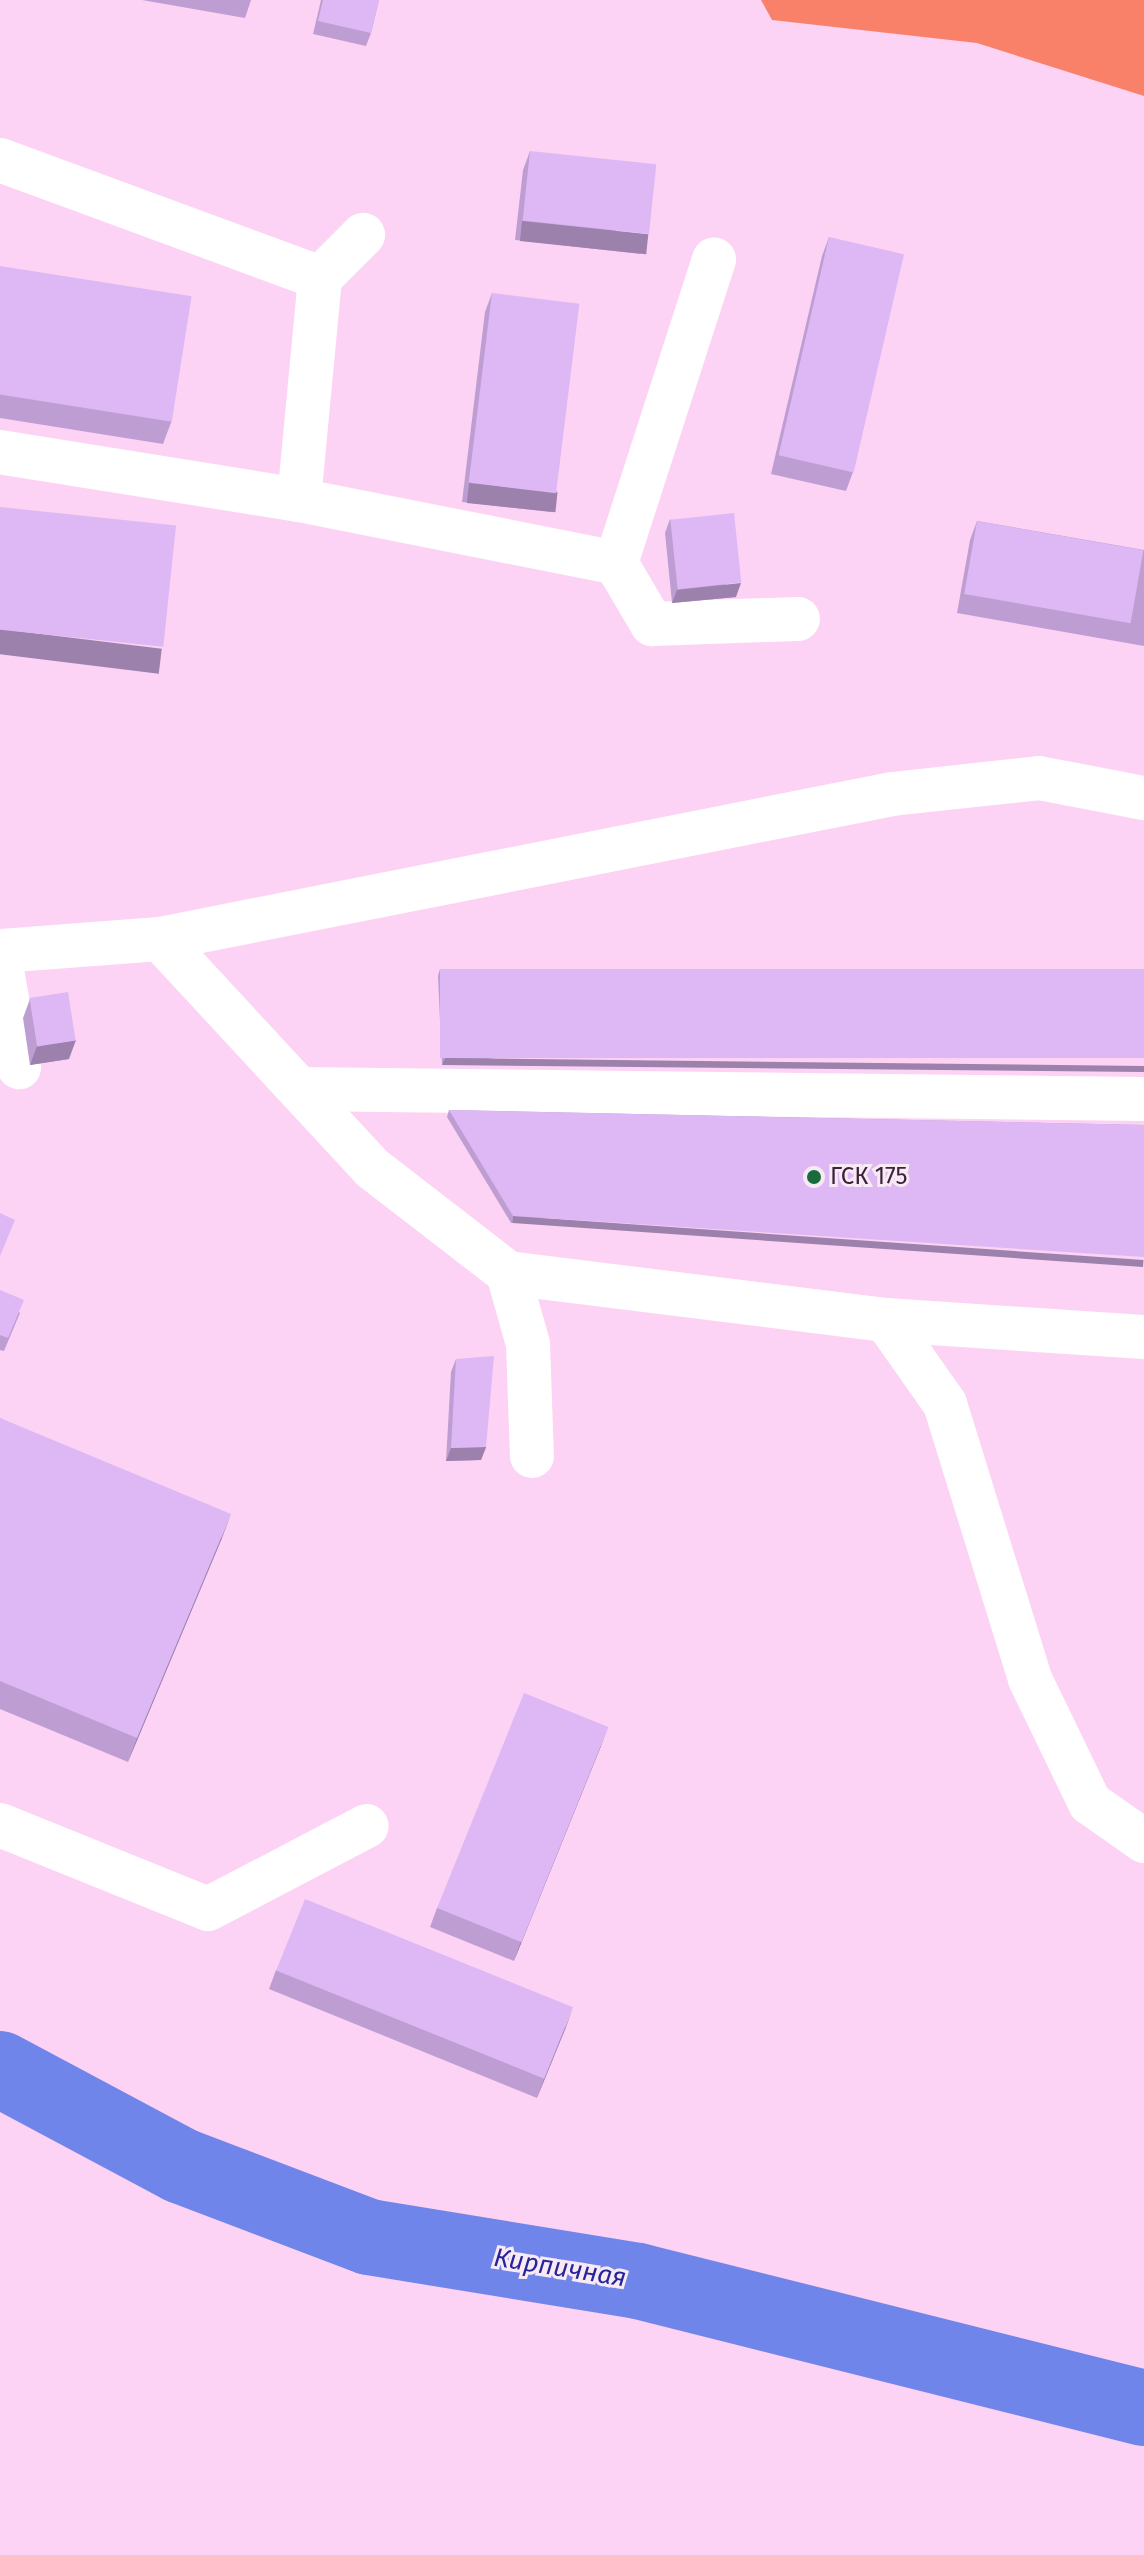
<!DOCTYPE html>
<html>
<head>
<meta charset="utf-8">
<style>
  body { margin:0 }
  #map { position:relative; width:1144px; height:2555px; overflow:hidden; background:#fcd3f4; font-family:"Fira Sans",sans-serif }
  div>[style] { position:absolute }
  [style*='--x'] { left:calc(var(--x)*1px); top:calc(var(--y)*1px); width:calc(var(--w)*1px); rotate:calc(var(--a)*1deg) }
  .forest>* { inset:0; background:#f9816a }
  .river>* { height:76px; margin:-38px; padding:0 38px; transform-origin:38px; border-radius:38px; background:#7085e9 }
  .minor>* { height:44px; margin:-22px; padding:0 22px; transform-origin:22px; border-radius:22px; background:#fff }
  .wall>* { inset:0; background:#be9ed2 }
  .shaded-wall>* { inset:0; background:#9b81ab; transform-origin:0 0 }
  .building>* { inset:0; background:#ddb8f4; transform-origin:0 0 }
  .dots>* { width:22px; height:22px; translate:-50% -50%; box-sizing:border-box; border:4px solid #f8eaf5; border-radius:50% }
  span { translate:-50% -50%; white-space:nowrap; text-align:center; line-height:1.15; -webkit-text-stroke:6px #f8eaf5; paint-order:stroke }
  .poi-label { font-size:24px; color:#3c2238 }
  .left { translate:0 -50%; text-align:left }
  .water-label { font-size:26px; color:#252599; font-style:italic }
</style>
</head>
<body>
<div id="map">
  <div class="forest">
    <i style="clip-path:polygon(761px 0,1144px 0,1144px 96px,977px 43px,772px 20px)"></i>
  </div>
  <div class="river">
    <i style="--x:0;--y:2069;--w:206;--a:28.1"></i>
    <i style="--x:182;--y:2166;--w:200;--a:20.8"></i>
    <i style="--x:369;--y:2237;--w:273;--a:9.3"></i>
    <i style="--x:638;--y:2281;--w:522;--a:14.09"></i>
  </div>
  <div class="minor">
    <i style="--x:0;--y:160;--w:341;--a:20.2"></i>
    <i style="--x:320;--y:278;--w:223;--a:95.4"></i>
    <i style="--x:299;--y:500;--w:303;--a:-170.9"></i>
    <i style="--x:320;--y:278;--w:61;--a:-45"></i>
    <i style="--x:299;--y:500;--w:323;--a:11.2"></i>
    <i style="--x:616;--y:563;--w:319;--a:-72.1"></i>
    <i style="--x:616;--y:563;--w:71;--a:59.5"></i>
    <i style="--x:652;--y:624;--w:146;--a:-2"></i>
    <i style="--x:160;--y:939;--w:312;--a:47.2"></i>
    <i style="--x:372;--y:1168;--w:172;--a:37.7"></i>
    <i style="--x:508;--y:1273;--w:381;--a:7.1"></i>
    <i style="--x:886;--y:1320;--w:259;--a:3.8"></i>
    <i style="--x:0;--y:951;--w:160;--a:-4.3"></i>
    <i style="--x:160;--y:939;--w:746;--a:-11.2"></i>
    <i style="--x:892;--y:794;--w:148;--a:-6.2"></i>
    <i style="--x:1039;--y:778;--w:107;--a:10.8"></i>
    <i style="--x:0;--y:959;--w:110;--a:80"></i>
    <i style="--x:299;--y:1089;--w:845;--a:0.68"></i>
    <i style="--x:508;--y:1273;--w:74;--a:74.3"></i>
    <i style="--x:528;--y:1344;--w:112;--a:88"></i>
    <i style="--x:886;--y:1320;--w:103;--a:54.9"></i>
    <i style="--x:945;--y:1404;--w:288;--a:72.8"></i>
    <i style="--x:1030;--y:1679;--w:138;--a:64.2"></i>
    <i style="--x:1090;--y:1803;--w:66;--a:35.1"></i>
    <i style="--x:0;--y:1825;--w:224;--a:22"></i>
    <i style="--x:208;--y:1909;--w:179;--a:-27.6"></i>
  </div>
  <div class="wall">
    <i style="clip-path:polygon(142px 0,251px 0,245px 18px)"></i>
    <i style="clip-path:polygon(321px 0,379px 0,371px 33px,366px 46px,313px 34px)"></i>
    <i style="clip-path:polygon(530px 151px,641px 254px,515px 240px,523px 170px)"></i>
    <i style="clip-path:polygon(829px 237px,853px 472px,846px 491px,771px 474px,822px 256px)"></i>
    <i style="clip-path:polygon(0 266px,172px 420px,163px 444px,0 418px)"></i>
    <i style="clip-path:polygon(492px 293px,557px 493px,551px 512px,462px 502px,485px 312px)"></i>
    <i style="clip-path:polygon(670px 519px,736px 597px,672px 603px,665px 533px)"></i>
    <i style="clip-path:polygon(977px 521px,1144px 550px,1144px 646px,957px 613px,970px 540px)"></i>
    <i style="clip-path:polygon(440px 969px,1144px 971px,442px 1065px,438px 976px)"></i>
    <i style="clip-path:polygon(30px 999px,69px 1059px,30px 1065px,23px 1018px)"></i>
    <i style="clip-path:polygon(449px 1110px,1144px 1125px,511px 1223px,447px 1117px)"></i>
    <i style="clip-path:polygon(0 1290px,20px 1313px,4px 1351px,0 1350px)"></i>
    <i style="clip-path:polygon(456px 1359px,486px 1447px,481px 1460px,446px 1461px,451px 1372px)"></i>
    <i style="clip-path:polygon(0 1418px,222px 1538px,128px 1762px,0 1709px)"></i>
    <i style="clip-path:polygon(601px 1746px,514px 1961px,430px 1927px,437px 1908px)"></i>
    <i style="clip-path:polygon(276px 1970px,566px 2027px,537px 2098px,269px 1989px)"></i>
  </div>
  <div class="shaded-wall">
    <i style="left:522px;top:221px;width:127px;height:20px;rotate:6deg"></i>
    <i style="left:469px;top:483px;width:89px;height:20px;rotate:6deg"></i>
    <i style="clip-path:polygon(741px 583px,736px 597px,672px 603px,677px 590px)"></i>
    <i style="left:0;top:629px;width:163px;height:25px;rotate:7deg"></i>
    <i style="clip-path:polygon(76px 1040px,69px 1059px,30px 1065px,37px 1046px)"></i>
    <i style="clip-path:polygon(445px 1058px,1144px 1066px,1144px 1072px,442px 1065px)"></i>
    <i style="left:513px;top:1216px;width:632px;height:7px;rotate:4deg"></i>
    <i style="clip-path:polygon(486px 1447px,481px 1460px,446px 1461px,451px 1448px)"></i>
    <i style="clip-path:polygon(231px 1514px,222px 1538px,128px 1762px,137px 1738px)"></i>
    <i style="clip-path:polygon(608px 1727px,601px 1746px,514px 1961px,521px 1941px)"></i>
    <i style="clip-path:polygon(573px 2008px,566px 2027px,537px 2098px,544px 2079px)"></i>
  </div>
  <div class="building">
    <i style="clip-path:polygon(323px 0,379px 0,371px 33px,318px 21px)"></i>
    <i style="left:530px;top:151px;width:127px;height:70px;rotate:6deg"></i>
    <i style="left:829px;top:237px;width:77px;height:224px;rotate:13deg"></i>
    <i style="left:0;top:266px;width:194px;height:127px;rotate:9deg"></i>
    <i style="left:492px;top:293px;width:88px;height:191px;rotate:7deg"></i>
    <i style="left:0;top:507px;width:177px;height:122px;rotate:6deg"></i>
    <i style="left:734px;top:513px;width:70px;height:64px;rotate:84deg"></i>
    <i style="left:977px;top:521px;width:169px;height:74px;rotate:10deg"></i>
    <i style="left:440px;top:969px;width:704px;height:89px"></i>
    <i style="left:68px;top:992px;width:49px;height:39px;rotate:81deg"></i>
    <i style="clip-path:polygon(449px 1110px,1144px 1125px,1144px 1257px,513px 1216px)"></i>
    <i style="clip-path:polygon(0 1213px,15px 1220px,0 1256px)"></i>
    <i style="clip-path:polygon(0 1290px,24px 1300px,8px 1338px,0 1335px)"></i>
    <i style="clip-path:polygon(494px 1356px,486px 1447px,451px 1448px,456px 1359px)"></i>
    <i style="clip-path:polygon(0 1418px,231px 1514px,137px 1738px,0 1681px)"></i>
    <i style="left:524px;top:1693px;width:91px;height:232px;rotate:22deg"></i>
    <i style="left:305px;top:1899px;width:289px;height:77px;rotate:22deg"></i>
  </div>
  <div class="dots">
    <i style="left:814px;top:1177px;background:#1a6b3b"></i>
  </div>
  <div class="poi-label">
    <span class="left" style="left:830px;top:1177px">ГСК 175</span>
  </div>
  <div class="water-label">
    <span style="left:560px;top:2268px;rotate:9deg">Кирпичная</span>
  </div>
</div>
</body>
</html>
